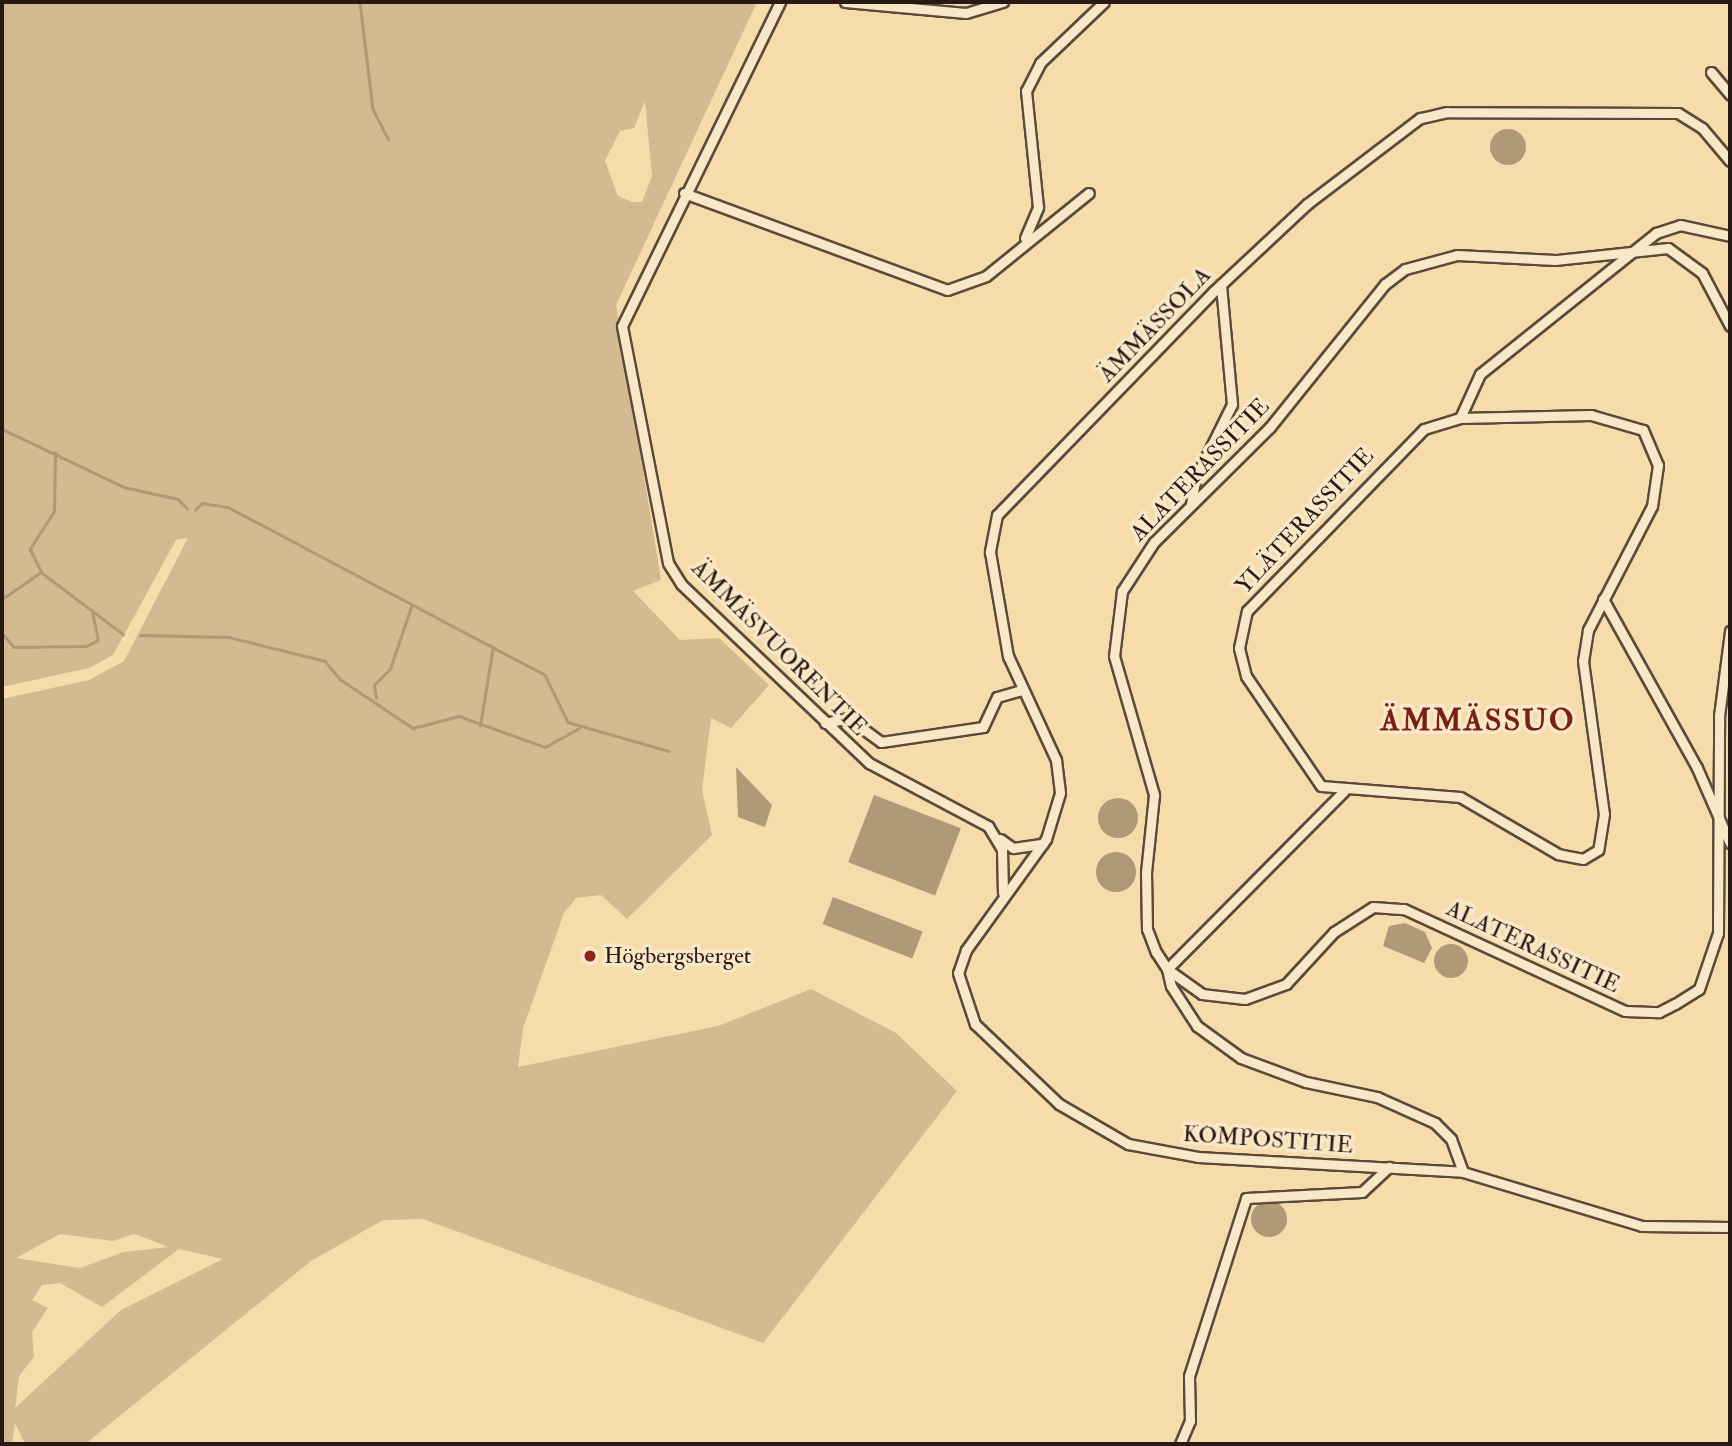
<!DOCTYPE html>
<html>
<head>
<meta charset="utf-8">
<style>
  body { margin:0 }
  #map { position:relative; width:1732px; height:1446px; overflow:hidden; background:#f6dbab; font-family:"IM FELL Double Pica",serif }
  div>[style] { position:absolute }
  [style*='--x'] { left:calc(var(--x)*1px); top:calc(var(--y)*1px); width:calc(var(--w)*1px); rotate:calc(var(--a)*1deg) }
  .green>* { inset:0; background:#d3ba91 }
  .water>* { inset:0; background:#b09978; transform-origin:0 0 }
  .round { border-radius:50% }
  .stream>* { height:2.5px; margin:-1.25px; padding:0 1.25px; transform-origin:1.25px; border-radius:1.25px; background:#b09978 }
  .roads { filter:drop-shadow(2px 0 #5b4a3a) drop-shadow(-2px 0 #5b4a3a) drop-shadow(0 2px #5b4a3a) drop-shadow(0 -2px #5b4a3a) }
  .street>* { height:9px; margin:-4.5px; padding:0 4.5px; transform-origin:4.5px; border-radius:4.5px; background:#f9e8c8 }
  .dots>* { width:19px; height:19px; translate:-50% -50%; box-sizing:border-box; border:4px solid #f9e8c8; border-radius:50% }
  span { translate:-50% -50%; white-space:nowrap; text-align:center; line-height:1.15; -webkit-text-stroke:7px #f9e8c8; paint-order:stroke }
  .street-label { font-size:23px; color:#271a14 }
  .poi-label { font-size:23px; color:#271a14 }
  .left { translate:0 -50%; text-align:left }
  .district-label { font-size:30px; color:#7a1f14; font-weight:700; letter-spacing:2px }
  .frame { position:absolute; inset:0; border:4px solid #271a14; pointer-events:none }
</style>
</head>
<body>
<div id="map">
  <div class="green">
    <i style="clip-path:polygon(evenodd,2px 2px,757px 2px,616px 305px,661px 580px,633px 591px,680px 640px,719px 638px,769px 685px,731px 728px,711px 718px,702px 790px,712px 835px,627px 919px,601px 895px,576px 898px,564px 913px,523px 1028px,518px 1067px,718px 1026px,811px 989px,896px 1033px,957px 1091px,763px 1343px,423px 1219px,383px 1220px,311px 1261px,85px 1444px,25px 1444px,15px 1423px,12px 1444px,2px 1444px,2px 699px,89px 680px,124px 661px,188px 538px,176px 540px,113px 655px,89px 668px,2px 687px,2px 2px,645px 101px,652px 176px,642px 202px,632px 202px,618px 196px,605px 161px,620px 131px,634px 128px,645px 101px,2px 2px,60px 1234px,113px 1241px,134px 1234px,169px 1247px,124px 1252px,80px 1268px,16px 1258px,60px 1234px,2px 2px,179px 1249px,223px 1259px,121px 1310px,15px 1408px,19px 1376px,34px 1357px,32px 1332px,48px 1308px,32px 1300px,42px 1285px,60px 1283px,102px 1307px,179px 1249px)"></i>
  </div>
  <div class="water">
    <i class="round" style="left:1490px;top:129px;width:36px;height:36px"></i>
    <i style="clip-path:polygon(736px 767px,772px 805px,765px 827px,738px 817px)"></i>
    <i style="left:874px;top:795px;width:93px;height:72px;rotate:21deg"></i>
    <i class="round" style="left:1098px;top:798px;width:40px;height:40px"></i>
    <i class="round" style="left:1096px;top:852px;width:40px;height:40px"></i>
    <i style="left:833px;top:897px;width:96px;height:29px;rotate:21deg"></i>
    <i style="clip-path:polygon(1405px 923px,1425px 932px,1432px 948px,1424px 963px,1383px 946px,1389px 926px)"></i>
    <i class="round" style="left:1434px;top:944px;width:34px;height:34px"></i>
    <i class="round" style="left:1251px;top:1201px;width:36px;height:36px"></i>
  </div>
  <div class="stream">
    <i style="--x:360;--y:2;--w:108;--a:83.1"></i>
    <i style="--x:373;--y:109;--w:34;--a:63"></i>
    <i style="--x:2;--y:429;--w:135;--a:25.4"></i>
    <i style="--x:124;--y:487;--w:55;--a:12.5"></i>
    <i style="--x:178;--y:499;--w:13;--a:45"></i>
    <i style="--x:195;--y:510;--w:10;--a:-45"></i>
    <i style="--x:202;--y:503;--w:26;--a:9"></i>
    <i style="--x:228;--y:507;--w:359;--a:27.9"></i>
    <i style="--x:545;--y:675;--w:52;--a:63.9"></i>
    <i style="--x:568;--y:722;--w:105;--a:16"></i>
    <i style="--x:41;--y:572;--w:25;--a:-116"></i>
    <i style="--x:30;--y:549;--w:45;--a:-57.7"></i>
    <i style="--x:54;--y:511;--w:58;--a:-89"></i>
    <i style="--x:2;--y:599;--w:47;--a:-34.7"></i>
    <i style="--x:41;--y:572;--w:103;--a:37.1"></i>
    <i style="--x:2;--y:633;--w:18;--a:49"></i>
    <i style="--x:14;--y:647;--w:72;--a:-0.8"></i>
    <i style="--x:86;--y:646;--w:13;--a:-27"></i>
    <i style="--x:98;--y:640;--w:30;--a:-102"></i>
    <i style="--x:140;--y:635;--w:89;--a:1.3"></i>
    <i style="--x:229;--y:637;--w:99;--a:14"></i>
    <i style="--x:325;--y:661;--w:23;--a:50"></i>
    <i style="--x:340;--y:679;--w:88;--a:33.9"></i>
    <i style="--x:413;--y:728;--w:48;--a:-14.6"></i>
    <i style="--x:459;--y:716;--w:91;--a:19.8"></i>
    <i style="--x:545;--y:747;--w:39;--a:-29"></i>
    <i style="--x:376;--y:698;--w:13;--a:-99"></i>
    <i style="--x:374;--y:685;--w:23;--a:-45"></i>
    <i style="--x:390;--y:669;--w:65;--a:-71.3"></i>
    <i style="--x:480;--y:726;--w:80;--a:-80.7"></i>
  </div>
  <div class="roads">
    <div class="street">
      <i style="--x:780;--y:2;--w:360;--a:116"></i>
      <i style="--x:622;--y:326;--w:241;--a:79"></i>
      <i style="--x:668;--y:563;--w:25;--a:58"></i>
      <i style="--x:681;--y:584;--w:260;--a:43.6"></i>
      <i style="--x:869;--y:763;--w:135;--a:27.9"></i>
      <i style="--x:988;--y:826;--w:27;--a:59"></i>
      <i style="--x:1002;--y:849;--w:44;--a:88.7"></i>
      <i style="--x:845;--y:2;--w:121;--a:5.2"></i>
      <i style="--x:966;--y:13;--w:39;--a:-17"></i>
      <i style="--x:1711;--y:72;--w:30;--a:50"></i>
      <i style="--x:1730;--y:161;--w:43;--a:-130.3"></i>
      <i style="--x:1702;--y:128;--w:28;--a:-148"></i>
      <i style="--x:1678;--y:113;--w:231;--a:-179.8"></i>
      <i style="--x:1447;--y:112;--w:28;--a:167"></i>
      <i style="--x:1420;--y:118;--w:142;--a:142.7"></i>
      <i style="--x:1307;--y:204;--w:127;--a:136.9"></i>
      <i style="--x:1214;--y:291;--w:312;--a:134.1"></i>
      <i style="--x:997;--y:515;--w:38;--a:101"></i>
      <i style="--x:990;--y:552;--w:106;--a:80.2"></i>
      <i style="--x:1008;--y:656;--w:115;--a:65.2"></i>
      <i style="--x:1056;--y:760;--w:33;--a:83"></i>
      <i style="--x:1060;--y:793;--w:48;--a:106.9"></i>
      <i style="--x:1046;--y:839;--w:137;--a:125.8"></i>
      <i style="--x:966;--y:950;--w:24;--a:109"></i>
      <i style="--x:958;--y:973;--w:54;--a:71.6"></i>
      <i style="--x:975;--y:1024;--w:116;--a:43.6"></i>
      <i style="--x:1059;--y:1104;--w:80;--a:30.1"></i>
      <i style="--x:1128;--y:1144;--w:71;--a:10.5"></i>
      <i style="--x:1198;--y:1157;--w:265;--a:3.2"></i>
      <i style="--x:1463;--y:1172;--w:187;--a:16.8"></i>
      <i style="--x:1642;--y:1226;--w:88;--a:0.7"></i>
      <i style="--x:684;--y:193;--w:280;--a:20.2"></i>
      <i style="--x:947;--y:290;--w:41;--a:-19.7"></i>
      <i style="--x:986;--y:276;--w:132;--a:-38.9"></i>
      <i style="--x:1025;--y:238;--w:34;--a:-67"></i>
      <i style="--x:1038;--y:207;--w:117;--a:-95.9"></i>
      <i style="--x:1026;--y:91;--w:31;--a:-63"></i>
      <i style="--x:1040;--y:63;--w:88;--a:-43.6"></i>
      <i style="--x:1730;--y:326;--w:60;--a:-117.8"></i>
      <i style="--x:1702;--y:273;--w:42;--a:-143.7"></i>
      <i style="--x:1668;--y:248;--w:114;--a:173.9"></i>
      <i style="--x:1555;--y:260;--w:98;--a:-177.1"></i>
      <i style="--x:1457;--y:255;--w:54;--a:164.9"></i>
      <i style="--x:1405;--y:269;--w:25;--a:143"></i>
      <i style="--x:1385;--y:284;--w:184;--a:128.8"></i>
      <i style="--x:1270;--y:427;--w:163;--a:135.2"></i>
      <i style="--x:1154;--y:542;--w:59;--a:123.1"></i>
      <i style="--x:1122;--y:591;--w:65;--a:97"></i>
      <i style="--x:1114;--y:656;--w:145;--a:73.9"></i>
      <i style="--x:1154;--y:795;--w:77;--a:95.9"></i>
      <i style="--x:1146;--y:872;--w:57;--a:89"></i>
      <i style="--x:1147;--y:929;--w:25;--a:69"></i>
      <i style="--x:1156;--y:952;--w:20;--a:57"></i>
      <i style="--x:1167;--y:969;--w:43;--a:35.5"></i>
      <i style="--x:1202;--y:994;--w:43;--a:6.6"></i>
      <i style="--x:1245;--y:999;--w:44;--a:-20.1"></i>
      <i style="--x:1286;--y:984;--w:71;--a:-47.3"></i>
      <i style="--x:1334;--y:932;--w:46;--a:-32.7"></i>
      <i style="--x:1373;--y:907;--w:31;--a:4"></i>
      <i style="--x:1404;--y:909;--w:243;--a:24.8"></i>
      <i style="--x:1625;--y:1011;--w:34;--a:2"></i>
      <i style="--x:1659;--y:1012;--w:18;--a:-27"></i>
      <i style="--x:1675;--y:1004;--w:28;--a:-32"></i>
      <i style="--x:1699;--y:989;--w:59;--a:-71.3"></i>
      <i style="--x:1718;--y:933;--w:217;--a:-89.7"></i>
      <i style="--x:1719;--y:716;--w:86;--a:-82.6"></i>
      <i style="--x:1591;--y:415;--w:54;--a:16.1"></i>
      <i style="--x:1643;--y:430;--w:38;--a:67"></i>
      <i style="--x:1658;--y:465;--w:41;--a:98.3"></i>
      <i style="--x:1652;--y:506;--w:140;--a:117.3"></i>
      <i style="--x:1588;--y:630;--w:31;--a:99"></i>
      <i style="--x:1583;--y:661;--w:154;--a:82.2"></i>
      <i style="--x:1604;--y:814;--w:36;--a:99"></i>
      <i style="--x:1598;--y:850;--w:17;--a:149"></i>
      <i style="--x:1583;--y:859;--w:25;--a:-169"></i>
      <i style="--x:1558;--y:854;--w:113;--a:-149.8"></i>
      <i style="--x:1460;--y:797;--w:139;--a:-175.5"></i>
      <i style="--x:1321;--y:786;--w:133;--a:-124.3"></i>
      <i style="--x:1246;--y:676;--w:29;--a:-104"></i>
      <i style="--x:1239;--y:648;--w:38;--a:-78"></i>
      <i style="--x:1247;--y:611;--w:254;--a:-45.8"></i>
      <i style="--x:1424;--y:429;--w:38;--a:-17"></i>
      <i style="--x:1460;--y:418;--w:131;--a:-1.3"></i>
      <i style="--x:1460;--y:418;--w:48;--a:-65.6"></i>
      <i style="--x:1480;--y:374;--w:226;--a:-38.7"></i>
      <i style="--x:1656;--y:233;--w:25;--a:-18"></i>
      <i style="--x:1680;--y:225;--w:51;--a:12.4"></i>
      <i style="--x:1191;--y:504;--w:27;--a:-80"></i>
      <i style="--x:1196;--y:477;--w:81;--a:-63.7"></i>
      <i style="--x:1232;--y:404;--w:120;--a:-95.3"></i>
      <i style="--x:1603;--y:599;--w:193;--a:60.9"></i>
      <i style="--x:1697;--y:768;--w:82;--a:66.3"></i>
      <i style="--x:825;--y:723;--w:24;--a:-12"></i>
      <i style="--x:848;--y:718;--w:41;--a:36"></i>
      <i style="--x:881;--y:742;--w:103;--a:-8.4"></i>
      <i style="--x:983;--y:727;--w:33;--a:-65"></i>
      <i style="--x:997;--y:697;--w:26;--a:-16"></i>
      <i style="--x:1344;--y:791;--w:251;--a:134.8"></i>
      <i style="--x:1167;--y:969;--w:17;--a:77"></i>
      <i style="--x:1171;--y:986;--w:48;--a:57"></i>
      <i style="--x:1197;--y:1026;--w:54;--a:36"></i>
      <i style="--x:1241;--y:1058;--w:69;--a:20.3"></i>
      <i style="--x:1306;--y:1082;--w:73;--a:11.9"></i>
      <i style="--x:1377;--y:1097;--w:64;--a:24.1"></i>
      <i style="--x:1435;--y:1123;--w:23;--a:45"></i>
      <i style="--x:1451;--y:1139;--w:35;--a:70"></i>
      <i style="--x:1000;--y:839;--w:16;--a:35"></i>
      <i style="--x:1013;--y:848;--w:30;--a:-8"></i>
      <i style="--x:1180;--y:1444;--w:25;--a:-67"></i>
      <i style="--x:1190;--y:1421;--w:45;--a:-91.3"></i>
      <i style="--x:1189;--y:1376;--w:187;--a:-72.2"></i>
      <i style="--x:1246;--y:1198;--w:116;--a:-3"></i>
      <i style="--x:1362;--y:1192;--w:37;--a:-43"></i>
    </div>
  </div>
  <div class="dots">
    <i style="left:590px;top:956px;background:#8f2418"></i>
  </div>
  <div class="street-label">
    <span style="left:1155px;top:325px;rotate:-46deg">ÄMMÄSSOLA</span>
    <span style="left:1200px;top:470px;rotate:-46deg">ALATERASSITIE</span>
    <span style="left:1305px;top:521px;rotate:-47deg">YLÄTERASSITIE</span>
    <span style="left:779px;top:648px;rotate:45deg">ÄMMÄSVUORENTIE</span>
    <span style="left:1533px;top:947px;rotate:25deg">ALATERASSITIE</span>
    <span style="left:1268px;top:1140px;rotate:4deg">KOMPOSTITIE</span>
  </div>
  <div class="poi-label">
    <span class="left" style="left:604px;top:956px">Högbergsberget</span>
  </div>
  <div class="district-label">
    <span style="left:1478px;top:721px">ÄMMÄSSUO</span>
  </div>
  <div class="frame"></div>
</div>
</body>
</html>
